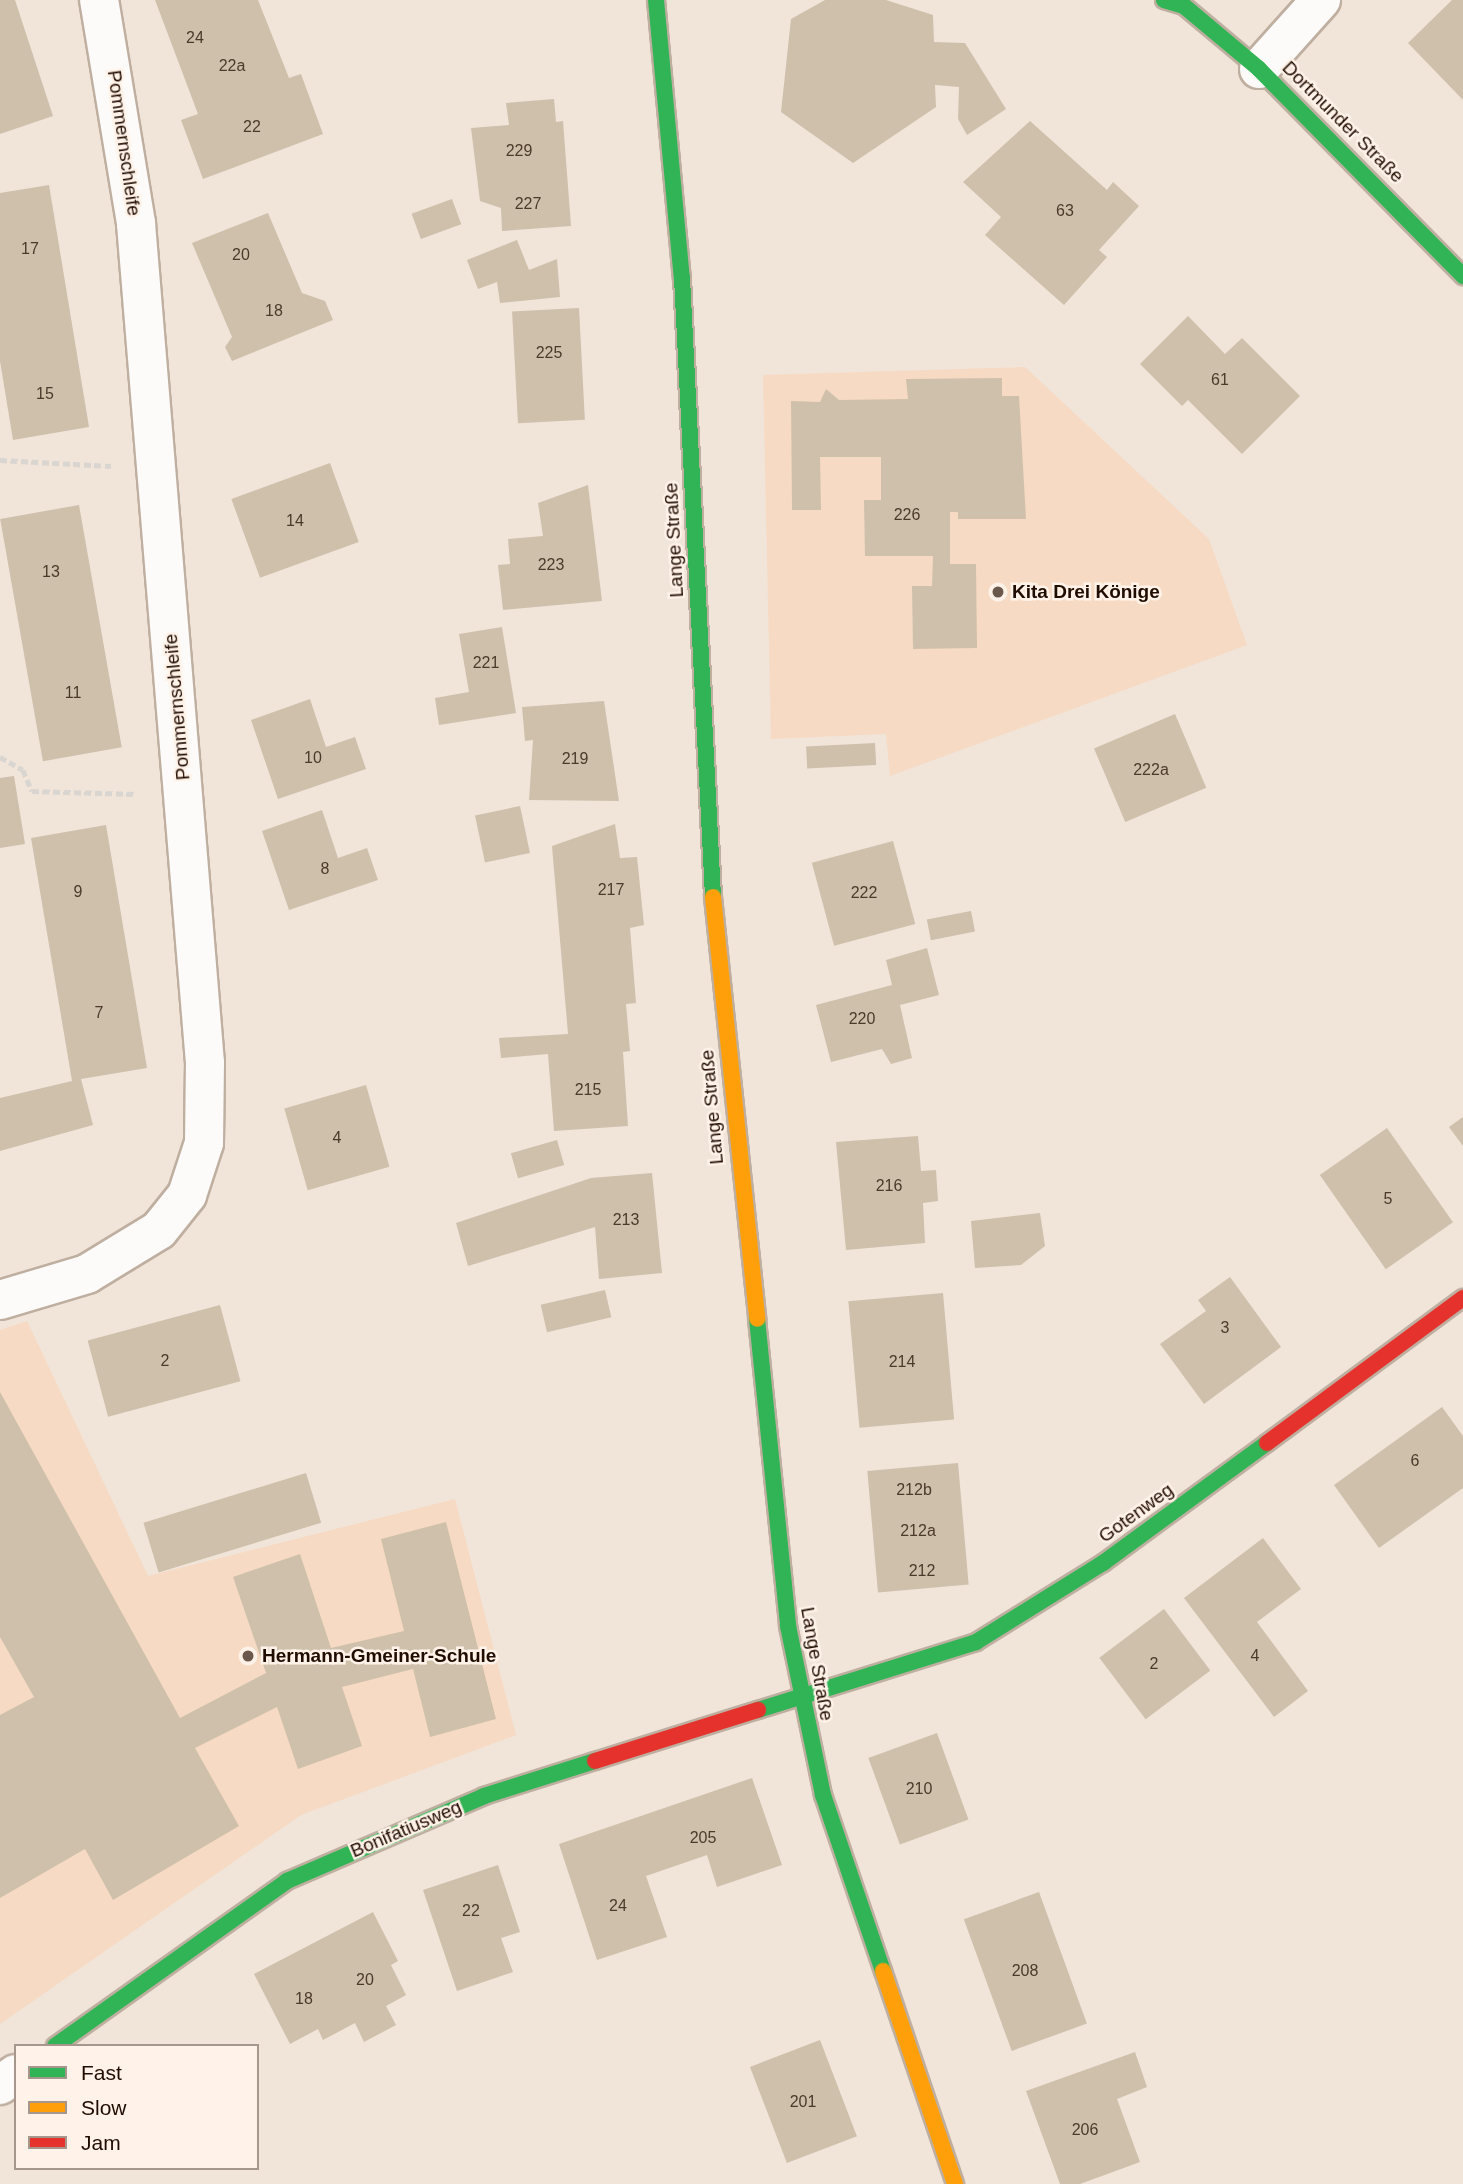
<!DOCTYPE html>
<html>
<head>
<meta charset="utf-8">
<style>
  body { margin:0 }
  #map { position:relative; width:1463px; height:2184px; overflow:hidden; background:#f1e4d9; font-family:Helvetica,sans-serif }
  div>[style] { position:absolute }
  [style*='--x'] { left:calc(var(--x)*1px); top:calc(var(--y)*1px); width:calc(var(--w)*1px); rotate:calc(var(--a)*1deg) }
  .built>* { inset:0; background:#f6dac3 }
  .building>* { inset:0; background:#cfc0ab; transform-origin:0 0 }
  .path>* { height:4.5px; margin-top:-2.25px; transform-origin:0; background:repeating-linear-gradient(90deg,#d9d5d1 0 7px,transparent 0 10.5px) }
  .roads { filter:drop-shadow(2px 0 #bfafa0) drop-shadow(-2px 0 #bfafa0) drop-shadow(0 2px #bfafa0) drop-shadow(0 -2px #bfafa0) }
  .street>* { height:38px; margin:-19px; padding:0 19px; transform-origin:19px; border-radius:19px; background:#fdfbf9 }
  .fast>* { height:16px; margin:-8px; padding:0 8px; transform-origin:8px; border-radius:8px; background:#30b455 }
  .slow>* { height:16px; margin:-8px; padding:0 8px; transform-origin:8px; border-radius:8px; background:#ff9f0a }
  .jam>* { height:16px; margin:-8px; padding:0 8px; transform-origin:8px; border-radius:8px; background:#e5322d }
  .dots>* { width:19px; height:19px; translate:-50% -50%; box-sizing:border-box; border:4px solid #fff2e8; border-radius:50% }
  span { translate:-50% -50%; white-space:nowrap; text-align:center; line-height:1.15; -webkit-text-stroke:5px #fff2e8; paint-order:stroke }
  .number-label { font-size:16px; color:#4c392b }
  .number-label span { -webkit-text-stroke-width:0 }
  .street-label { font-size:19px; color:#210c00 }
  .poi-label { font-size:19px; color:#210c00; font-weight:700 }
  .left { translate:0 -50%; text-align:left }
  .legend { position:absolute; left:14px; top:2044px; width:245px; height:126px; box-sizing:border-box; background:#fff2e8; border:2px solid #a6968b; margin:0; padding:9px 12px; list-style:none; font-size:21px; color:#210c00 }
  .legend li { display:flex; align-items:center; gap:14px; height:35px }
  .legend b { width:35px; border:2px solid #a6968b }
</style>
</head>
<body>
<div id="map">
  <div class="built">
    <i style="clip-path:polygon(1025px 367px,1209px 539px,1247px 645px,890px 776px,886px 734px,771px 739px,763px 375px)"></i>
    <i style="clip-path:polygon(27px 1321px,148px 1576px,455px 1499px,516px 1735px,301px 1815px,0 2024px,0 1330px)"></i>
  </div>
  <div class="building">
    <i style="clip-path:polygon(0 0,15px 0,53px 116px,0 134px)"></i>
    <i style="clip-path:polygon(155px 0,258px 0,289px 78px,301px 74px,323px 134px,203px 179px,181px 120px,198px 114px)"></i>
    <i style="clip-path:polygon(825px 0,886px 0,933px 15px,934px 42px,965px 43px,1006px 109px,967px 135px,958px 119px,959px 87px,935px 85px,936px 107px,853px 163px,781px 112px,791px 19px)"></i>
    <i style="clip-path:polygon(1452px 0,1463px 0,1463px 100px,1408px 43px)"></i>
    <i style="clip-path:polygon(554px 99px,556px 122px,563px 121px,571px 226px,502px 231px,501px 208px,480px 201px,471px 128px,509px 125px,506px 103px)"></i>
    <i style="clip-path:polygon(1030px 121px,1107px 190px,1113px 182px,1139px 206px,1099px 250px,1107px 257px,1064px 305px,985px 235px,1001px 217px,963px 182px)"></i>
    <i style="clip-path:polygon(49px 185px,89px 427px,13px 440px,0 361px,0 193px)"></i>
    <i style="left:452px;top:199px;width:27px;height:43px;rotate:70deg"></i>
    <i style="clip-path:polygon(268px 213px,302px 293px,325px 301px,333px 320px,232px 361px,225px 347px,232px 337px,192px 243px)"></i>
    <i style="clip-path:polygon(517px 240px,529px 270px,557px 259px,560px 297px,500px 303px,497px 282px,478px 289px,467px 260px)"></i>
    <i style="left:579px;top:308px;width:112px;height:67px;rotate:87deg"></i>
    <i style="clip-path:polygon(1188px 316px,1225px 354px,1242px 338px,1300px 396px,1242px 454px,1188px 400px,1182px 406px,1140px 364px)"></i>
    <i style="clip-path:polygon(1002px 378px,1002px 396px,1019px 396px,1026px 519px,958px 519px,958px 512px,950px 512px,950px 564px,976px 564px,977px 648px,913px 649px,912px 586px,932px 586px,933px 556px,865px 556px,864px 500px,881px 500px,881px 457px,820px 457px,821px 510px,792px 510px,791px 401px,820px 402px,826px 389px,839px 400px,908px 399px,906px 379px)"></i>
    <i style="left:330px;top:463px;width:84px;height:105px;rotate:70deg"></i>
    <i style="clip-path:polygon(588px 485px,602px 601px,503px 610px,498px 565px,510px 564px,508px 539px,543px 536px,538px 503px)"></i>
    <i style="left:79px;top:505px;width:246px;height:80px;rotate:80deg"></i>
    <i style="clip-path:polygon(502px 627px,516px 713px,439px 725px,435px 698px,469px 692px,459px 634px)"></i>
    <i style="clip-path:polygon(310px 699px,326px 747px,355px 737px,366px 769px,278px 799px,251px 720px)"></i>
    <i style="clip-path:polygon(604px 701px,619px 801px,529px 800px,533px 740px,525px 741px,522px 707px)"></i>
    <i style="left:1175px;top:714px;width:80px;height:88px;rotate:67deg"></i>
    <i style="left:875px;top:743px;width:22px;height:69px;rotate:87deg"></i>
    <i style="clip-path:polygon(14px 776px,25px 844px,0 848px,0 778px)"></i>
    <i style="left:520px;top:806px;width:48px;height:46px;rotate:78deg"></i>
    <i style="clip-path:polygon(322px 810px,338px 858px,367px 848px,378px 880px,289px 910px,262px 831px)"></i>
    <i style="clip-path:polygon(615px 824px,620px 858px,637px 857px,644px 925px,630px 928px,636px 1003px,626px 1004px,630px 1051px,623px 1052px,628px 1126px,554px 1131px,548px 1054px,501px 1058px,499px 1038px,568px 1034px,552px 846px)"></i>
    <i style="clip-path:polygon(106px 825px,147px 1068px,81px 1079px,93px 1125px,0 1151px,0 1098px,72px 1081px,31px 838px)"></i>
    <i style="left:893px;top:841px;width:86px;height:84px;rotate:75deg"></i>
    <i style="left:971px;top:911px;width:21px;height:45px;rotate:79deg"></i>
    <i style="clip-path:polygon(927px 948px,939px 995px,900px 1005px,912px 1058px,891px 1064px,882px 1049px,831px 1062px,816px 1005px,892px 985px,886px 960px)"></i>
    <i style="left:366px;top:1085px;width:85px;height:85px;rotate:74deg"></i>
    <i style="clip-path:polygon(1463px 1117px,1463px 1146px,1449px 1127px)"></i>
    <i style="left:1387px;top:1128px;width:115px;height:82px;rotate:55deg"></i>
    <i style="clip-path:polygon(918px 1136px,921px 1171px,936px 1170px,938px 1201px,923px 1203px,925px 1243px,846px 1250px,836px 1142px)"></i>
    <i style="left:557px;top:1140px;width:26px;height:48px;rotate:74deg"></i>
    <i style="clip-path:polygon(652px 1173px,662px 1273px,599px 1279px,595px 1227px,468px 1266px,456px 1223px,591px 1178px)"></i>
    <i style="clip-path:polygon(1040px 1213px,1045px 1246px,1021px 1265px,975px 1268px,971px 1221px)"></i>
    <i style="clip-path:polygon(1230px 1277px,1281px 1347px,1204px 1404px,1160px 1344px,1206px 1311px,1198px 1300px)"></i>
    <i style="left:605px;top:1290px;width:28px;height:66px;rotate:77deg"></i>
    <i style="left:943px;top:1293px;width:127px;height:95px;rotate:85deg"></i>
    <i style="left:220px;top:1305px;width:79px;height:137px;rotate:75deg"></i>
    <i style="clip-path:polygon(0 1392px,180px 1718px,266px 1673px,233px 1577px,300px 1554px,331px 1648px,404px 1631px,381px 1539px,446px 1522px,496px 1719px,430px 1737px,413px 1669px,342px 1687px,362px 1746px,298px 1769px,277px 1707px,195px 1748px,239px 1826px,113px 1900px,85px 1849px,0 1898px,0 1715px,34px 1697px,0 1637px)"></i>
    <i style="clip-path:polygon(1442px 1407px,1463px 1436px,1463px 1488px,1379px 1548px,1334px 1485px)"></i>
    <i style="left:958px;top:1463px;width:122px;height:91px;rotate:85deg"></i>
    <i style="left:306px;top:1473px;width:52px;height:170px;rotate:73deg"></i>
    <i style="clip-path:polygon(1263px 1538px,1301px 1589px,1257px 1622px,1308px 1691px,1274px 1717px,1184px 1598px)"></i>
    <i style="left:1164px;top:1609px;width:77px;height:81px;rotate:53deg"></i>
    <i style="left:937px;top:1733px;width:92px;height:73px;rotate:70deg"></i>
    <i style="clip-path:polygon(752px 1778px,782px 1865px,717px 1887px,707px 1855px,646px 1876px,667px 1937px,597px 1960px,559px 1844px)"></i>
    <i style="clip-path:polygon(498px 1865px,520px 1932px,501px 1938px,513px 1972px,457px 1991px,423px 1890px)"></i>
    <i style="left:1039px;top:1892px;width:140px;height:80px;rotate:70deg"></i>
    <i style="clip-path:polygon(373px 1912px,398px 1961px,391px 1965px,406px 1995px,386px 2006px,396px 2025px,364px 2042px,355px 2023px,323px 2040px,318px 2029px,290px 2044px,254px 1974px)"></i>
    <i style="left:820px;top:2040px;width:103px;height:75px;rotate:69deg"></i>
    <i style="clip-path:polygon(1135px 2052px,1147px 2087px,1117px 2099px,1140px 2162px,1080px 2184px,1060px 2184px,1026px 2091px)"></i>
  </div>
  <div class="path">
    <i style="--x:0;--y:460;--w:111;--a:3.1"></i>
    <i style="--x:0;--y:757;--w:26;--a:29"></i>
    <i style="--x:23;--y:770;--w:23;--a:67"></i>
    <i style="--x:32;--y:791;--w:104;--a:1.7"></i>
  </div>
  <div class="roads">
    <div class="street">
      <i style="--x:1259;--y:69;--w:93;--a:-48.1"></i>
      <i style="--x:0;--y:1300;--w:91;--a:-16.6"></i>
      <i style="--x:87;--y:1274;--w:84;--a:-31.4"></i>
      <i style="--x:159;--y:1230;--w:45;--a:-51.3"></i>
      <i style="--x:187;--y:1195;--w:55;--a:-71.9"></i>
      <i style="--x:204;--y:1143;--w:80;--a:-89.3"></i>
      <i style="--x:205;--y:1063;--w:843;--a:-94.7"></i>
      <i style="--x:136;--y:223;--w:226;--a:-99.4"></i>
      <i style="--x:0;--y:2085;--w:19;--a:-35"></i>
    </div>
    <div class="fast">
      <i style="--x:656;--y:0;--w:279;--a:84.7"></i>
      <i style="--x:682;--y:278;--w:620;--a:87.13"></i>
      <i style="--x:1164;--y:0;--w:21;--a:17"></i>
      <i style="--x:1184;--y:6;--w:98;--a:40"></i>
      <i style="--x:1259;--y:69;--w:291;--a:45.4"></i>
      <i style="--x:757;--y:1319;--w:309;--a:84.2"></i>
      <i style="--x:788;--y:1626;--w:173;--a:78.3"></i>
      <i style="--x:823;--y:1795;--w:186;--a:71.2"></i>
      <i style="--x:758;--y:1710;--w:228;--a:-17.3"></i>
      <i style="--x:976;--y:1642;--w:150;--a:-31.9"></i>
      <i style="--x:1103;--y:1563;--w:203;--a:-36.2"></i>
      <i style="--x:55;--y:2046;--w:285;--a:-35.4"></i>
      <i style="--x:287;--y:1881;--w:215;--a:-23.3"></i>
      <i style="--x:484;--y:1796;--w:116;--a:-17.5"></i>
    </div>
    <div class="slow">
      <i style="--x:713;--y:897;--w:424;--a:84"></i>
      <i style="--x:883;--y:1971;--w:225;--a:71.3"></i>
    </div>
    <div class="jam">
      <i style="--x:1267;--y:1443;--w:244;--a:-36.5"></i>
      <i style="--x:595;--y:1761;--w:171;--a:-17.4"></i>
    </div>
  </div>
  <div class="dots">
    <i style="left:998px;top:592px;background:#6a584c"></i>
    <i style="left:248px;top:1656px;background:#6a584c"></i>
  </div>
  <div class="number-label">
    <span style="left:195px;top:38px">24</span>
    <span style="left:232px;top:66px">22a</span>
    <span style="left:252px;top:127px">22</span>
    <span style="left:519px;top:151px">229</span>
    <span style="left:528px;top:204px">227</span>
    <span style="left:1065px;top:211px">63</span>
    <span style="left:30px;top:249px">17</span>
    <span style="left:241px;top:255px">20</span>
    <span style="left:274px;top:311px">18</span>
    <span style="left:549px;top:353px">225</span>
    <span style="left:1220px;top:380px">61</span>
    <span style="left:45px;top:394px">15</span>
    <span style="left:907px;top:515px">226</span>
    <span style="left:295px;top:521px">14</span>
    <span style="left:551px;top:565px">223</span>
    <span style="left:51px;top:572px">13</span>
    <span style="left:486px;top:663px">221</span>
    <span style="left:73px;top:693px">11</span>
    <span style="left:313px;top:758px">10</span>
    <span style="left:575px;top:759px">219</span>
    <span style="left:1151px;top:770px">222a</span>
    <span style="left:325px;top:869px">8</span>
    <span style="left:611px;top:890px">217</span>
    <span style="left:78px;top:892px">9</span>
    <span style="left:864px;top:893px">222</span>
    <span style="left:99px;top:1013px">7</span>
    <span style="left:862px;top:1019px">220</span>
    <span style="left:588px;top:1090px">215</span>
    <span style="left:337px;top:1138px">4</span>
    <span style="left:889px;top:1186px">216</span>
    <span style="left:1388px;top:1199px">5</span>
    <span style="left:626px;top:1220px">213</span>
    <span style="left:1225px;top:1328px">3</span>
    <span style="left:165px;top:1361px">2</span>
    <span style="left:902px;top:1362px">214</span>
    <span style="left:1415px;top:1461px">6</span>
    <span style="left:914px;top:1490px">212b</span>
    <span style="left:918px;top:1531px">212a</span>
    <span style="left:922px;top:1571px">212</span>
    <span style="left:1255px;top:1656px">4</span>
    <span style="left:1154px;top:1664px">2</span>
    <span style="left:919px;top:1789px">210</span>
    <span style="left:703px;top:1838px">205</span>
    <span style="left:618px;top:1906px">24</span>
    <span style="left:471px;top:1911px">22</span>
    <span style="left:1025px;top:1971px">208</span>
    <span style="left:365px;top:1980px">20</span>
    <span style="left:304px;top:1999px">18</span>
    <span style="left:803px;top:2102px">201</span>
    <span style="left:1085px;top:2130px">206</span>
  </div>
  <div class="street-label">
    <span style="left:1343px;top:122px;rotate:45deg">Dortmunder Straße</span>
    <span style="left:124px;top:143px;rotate:82deg">Pommernschleife</span>
    <span style="left:674px;top:540px;rotate:-93deg">Lange Straße</span>
    <span style="left:177px;top:707px;rotate:-95deg">Pommernschleife</span>
    <span style="left:712px;top:1107px;rotate:-95deg">Lange Straße</span>
    <span style="left:1136px;top:1513px;rotate:-36deg">Gotenweg</span>
    <span style="left:817px;top:1664px;rotate:80deg">Lange Straße</span>
    <span style="left:406px;top:1829px;rotate:-23deg">Bonifatiusweg</span>
  </div>
  <div class="poi-label">
    <span class="left" style="left:1012px;top:592px">Kita Drei Könige</span>
    <span class="left" style="left:262px;top:1656px">Hermann-Gmeiner-Schule</span>
  </div>
  <ul class="legend">
  <li><b style="height:9px;background:#30b455"></b>Fast</li>
  <li><b style="height:9px;background:#ff9f0a"></b>Slow</li>
  <li><b style="height:9px;background:#e5322d"></b>Jam</li>
  </ul>
</div>
</body>
</html>
